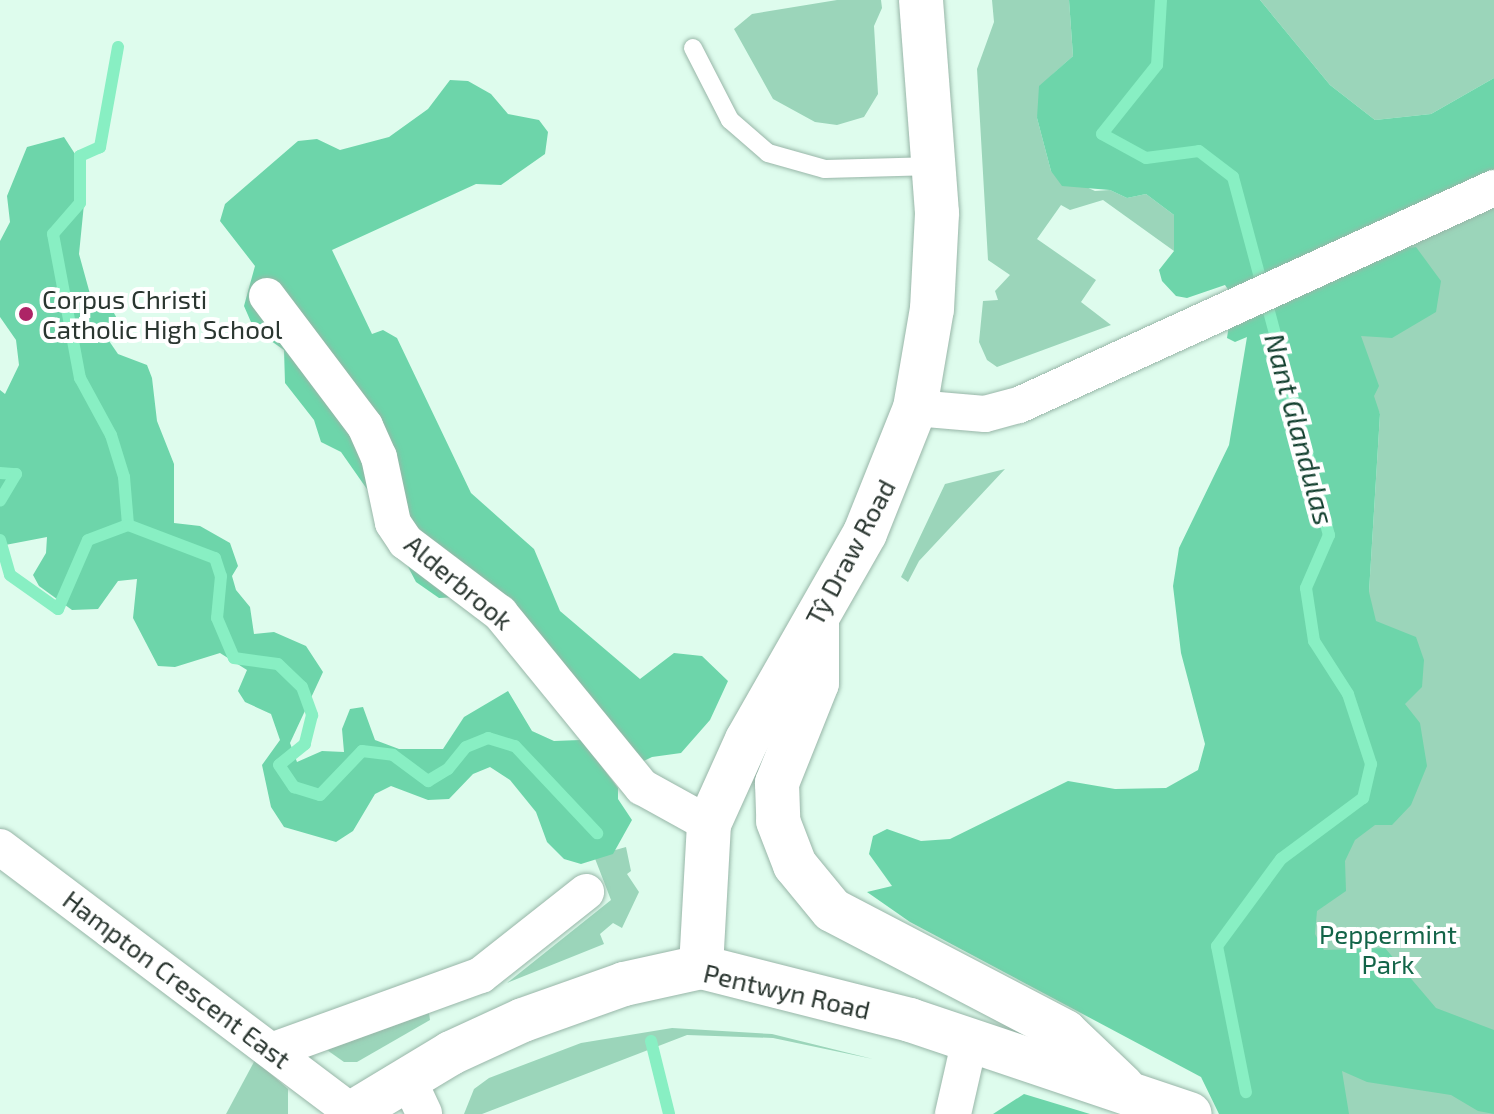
<!DOCTYPE html>
<meta charset="utf-8">
<style>
body{margin:0}
#map{position:relative;width:1494px;height:1114px;overflow:hidden;background:#defced;font-family:"Exo 2",sans-serif}
div>[style]{position:absolute}
.green>*{inset:0;background:#9bd5ba}
.forest>*{inset:0;background:#6dd5aa}
.stream>*{height:12px;margin:-6px;padding:0 6px;transform-origin:6px;border-radius:6px;background:#88efc3}
.roads{filter:drop-shadow(0 0 2px #98b6a8) drop-shadow(0 0 2px #98b6a8)}
.lane>*{height:18px;margin:-9px;padding:0 9px;transform-origin:9px;border-radius:9px;background:#fff}
.street>*{height:36px;margin:-18px;padding:0 18px;transform-origin:18px;border-radius:18px;background:#fff}
.secondary>*{height:44px;margin:-22px;padding:0 22px;transform-origin:22px;border-radius:22px;background:#fff}
.dots>*{width:22px;height:22px;translate:-50% -50%;box-sizing:border-box;border:4px solid #fff;border-radius:50%}
span{translate:-50% -50%;white-space:nowrap;text-align:center;line-height:1.15;-webkit-text-stroke:8px #fff;paint-order:stroke}
.poi-label{font-size:26px;color:#2a3630}
.left{translate:0 -50%;text-align:left}
.street-label{font-size:26px;color:#2a3630}
.park-label{font-size:26px;color:#136448}
.water-label{font-size:28px;color:#144130;font-style:italic}
</style>
<div id="map">
<div class="green">
<i style="clip-path:polygon(837px 0,881px 0,882px 8px,874px 26px,878px 94px,864px 117px,837px 125px,815px 122px,773px 99px,734px 29px,752px 14px)"></i>
<i style="clip-path:polygon(992px 0,1069px 0,1073px 56px,1053px 74px,1037px 118px,1051px 171px,1095px 191px,1110px 190px,1127px 198px,1146px 194px,1174px 215px,1176px 237px,1174px 251px,1103px 200px,1070px 210px,1061px 205px,1037px 239px,1096px 280px,1081px 302px,1111px 325px,997px 367px,987px 360px,979px 342px,983px 301px,998px 300px,995px 291px,1010px 275px,988px 260px,977px 69px,994px 22px)"></i>
<i style="clip-path:polygon(1260px 0,1494px 0,1494px 78px,1431px 114px,1375px 120px,1330px 85px)"></i>
<i style="clip-path:polygon(1494px 203px,1494px 1114px,1333px 1114px,1278px 926px,1369px 592px,1380px 414px,1315px 289px)"></i>
<i style="clip-path:polygon(1005px 469px,919px 561px,908px 582px,901px 577px,945px 484px)"></i>
<i style="clip-path:polygon(626px 847px,631px 871px,627px 874px,639px 892px,622px 928px,613px 923px,600px 934px,604px 944px,507px 983px,611px 900px,594px 856px)"></i>
<i style="clip-path:polygon(429px 1013px,430px 1020px,357px 1062px,344px 1062px,327px 1050px)"></i>
<i style="clip-path:polygon(672px 1028px,772px 1034px,873px 1059px,773px 1038px,687px 1035px,482px 1114px,464px 1114px,474px 1089px,489px 1078px,581px 1043px)"></i>
<i style="clip-path:polygon(255px 1060px,288px 1089px,288px 1114px,226px 1114px)"></i>
</div>
<div class="forest">
<i style="clip-path:polygon(1069px 0,1260px 0,1330px 85px,1375px 120px,1431px 114px,1494px 78px,1494px 178px,1364px 254px,1416px 247px,1441px 281px,1436px 312px,1392px 338px,1361px 336px,1379px 386px,1374px 396px,1380px 414px,1369px 592px,1376px 621px,1416px 637px,1424px 660px,1422px 687px,1405px 704px,1420px 723px,1427px 766px,1411px 805px,1392px 825px,1375px 825px,1355px 840px,1345px 861px,1346px 891px,1317px 911px,1315px 934px,1324px 950px,1385px 948px,1436px 1008px,1494px 1030px,1494px 1114px,1478px 1111px,1451px 1095px,1367px 1082px,1342px 1071px,1349px 1114px,1219px 1114px,1201px 1077px,910px 922px,867px 892px,892px 886px,869px 854px,873px 836px,887px 829px,921px 841px,950px 839px,1068px 781px,1115px 789px,1166px 788px,1198px 770px,1205px 744px,1181px 653px,1173px 586px,1179px 548px,1229px 445px,1247px 337px,1235px 342px,1227px 338px,1233px 297px,1225px 285px,1187px 298px,1176px 296px,1162px 281px,1159px 270px,1174px 251px,1174px 215px,1146px 194px,1127px 198px,1110px 190px,1062px 186px,1051px 171px,1037px 118px,1039px 86px,1073px 56px)"></i>
<i style="clip-path:polygon(450px 80px,468px 81px,491px 94px,508px 114px,539px 120px,548px 132px,545px 154px,501px 185px,476px 184px,332px 250px,372px 334px,383px 330px,397px 338px,471px 493px,534px 549px,560px 611px,640px 679px,674px 653px,702px 656px,728px 681px,710px 720px,681px 753px,652px 757px,619px 773px,590px 751px,618px 788px,618px 799px,632px 820px,613px 854px,581px 864px,564px 859px,547px 842px,536px 812px,510px 780px,490px 767px,473px 774px,449px 799px,428px 800px,391px 786px,375px 794px,353px 831px,336px 842px,284px 827px,271px 807px,262px 765px,280px 740px,271px 714px,245px 702px,238px 691px,247px 670px,220px 653px,175px 667px,158px 666px,133px 618px,137px 579px,118px 581px,98px 609px,72px 610px,39px 586px,33px 575px,46px 553px,47px 537px,0 546px,0 390px,5px 394px,19px 365px,16px 340px,0 317px,0 241px,10px 222px,7px 196px,27px 147px,64px 137px,75px 154px,85px 194px,79px 254px,90px 294px,110px 306px,119px 322px,107px 338px,118px 354px,147px 365px,152px 378px,157px 421px,174px 464px,174px 523px,200px 526px,230px 543px,238px 566px,232px 576px,236px 590px,250px 607px,254px 634px,274px 632px,306px 646px,323px 672px,290px 743px,297px 762px,322px 751px,344px 752px,342px 729px,350px 709px,363px 707px,375px 740px,399px 749px,443px 749px,464px 717px,508px 691px,532px 731px,554px 741px,580px 740px,582px 722px,548px 678px,457px 597px,439px 598px,416px 582px,369px 492px,341px 452px,321px 442px,314px 420px,285px 383px,284px 350px,254px 329px,244px 306px,255px 266px,220px 221px,225px 204px,298px 141px,317px 139px,340px 150px,389px 137px,428px 109px)"></i>
<i style="clip-path:polygon(1024px 1094px,1090px 1114px,993px 1114px)"></i>
</div>
<div class="stream">
<i style="left:1161px;top:0;width:65px;rotate:93.5deg"></i>
<i style="left:1157px;top:65px;width:88px;rotate:128.6deg"></i>
<i style="left:1102px;top:134px;width:50px;rotate:28.6deg"></i>
<i style="left:1146px;top:158px;width:53px;rotate:-7.5deg"></i>
<i style="left:1199px;top:151px;width:43px;rotate:37.4deg"></i>
<i style="left:1233px;top:177px;width:371px;rotate:75deg"></i>
<i style="left:1329px;top:535px;width:58px;rotate:113.5deg"></i>
<i style="left:1306px;top:588px;width:54px;rotate:81.4deg"></i>
<i style="left:1314px;top:641px;width:63px;rotate:57.3deg"></i>
<i style="left:1348px;top:694px;width:74px;rotate:71.8deg"></i>
<i style="left:1371px;top:764px;width:35px;rotate:103deg"></i>
<i style="left:1363px;top:798px;width:102px;rotate:143.4deg"></i>
<i style="left:1281px;top:859px;width:108px;rotate:126.3deg"></i>
<i style="left:1217px;top:946px;width:149px;rotate:78.8deg"></i>
<i style="left:118px;top:47px;width:102px;rotate:100.2deg"></i>
<i style="left:100px;top:147px;width:22px;rotate:156deg"></i>
<i style="left:80px;top:156px;width:47px;rotate:90deg"></i>
<i style="left:80px;top:203px;width:41px;rotate:131.1deg"></i>
<i style="left:53px;top:234px;width:147px;rotate:79.4deg"></i>
<i style="left:80px;top:378px;width:65px;rotate:61.5deg"></i>
<i style="left:111px;top:435px;width:44px;rotate:72.8deg"></i>
<i style="left:124px;top:477px;width:48px;rotate:85.2deg"></i>
<i style="left:0;top:473px;width:16px;rotate:4deg"></i>
<i style="left:16px;top:474px;width:31px;rotate:121deg"></i>
<i style="left:0;top:540px;width:36px;rotate:74deg"></i>
<i style="left:10px;top:575px;width:59px;rotate:35.3deg"></i>
<i style="left:58px;top:609px;width:75px;rotate:-66.5deg"></i>
<i style="left:88px;top:540px;width:43px;rotate:-20.6deg"></i>
<i style="left:128px;top:525px;width:93px;rotate:20.8deg"></i>
<i style="left:215px;top:558px;width:19px;rotate:72deg"></i>
<i style="left:221px;top:576px;width:42px;rotate:95.4deg"></i>
<i style="left:217px;top:618px;width:43px;rotate:67deg"></i>
<i style="left:234px;top:658px;width:44px;rotate:7.8deg"></i>
<i style="left:278px;top:664px;width:33px;rotate:44deg"></i>
<i style="left:302px;top:687px;width:30px;rotate:70deg"></i>
<i style="left:312px;top:715px;width:30px;rotate:104deg"></i>
<i style="left:305px;top:744px;width:33px;rotate:141deg"></i>
<i style="left:279px;top:765px;width:27px;rotate:56deg"></i>
<i style="left:294px;top:787px;width:27px;rotate:17deg"></i>
<i style="left:320px;top:795px;width:61px;rotate:-46.3deg"></i>
<i style="left:362px;top:751px;width:31px;rotate:7deg"></i>
<i style="left:393px;top:755px;width:44px;rotate:36.6deg"></i>
<i style="left:428px;top:781px;width:23px;rotate:-31deg"></i>
<i style="left:448px;top:769px;width:28px;rotate:-51deg"></i>
<i style="left:466px;top:747px;width:24px;rotate:-22deg"></i>
<i style="left:488px;top:738px;width:28px;rotate:17deg"></i>
<i style="left:515px;top:746px;width:120px;rotate:46.7deg"></i>
<i style="left:651px;top:1041px;width:75px;rotate:76.1deg"></i>
</div>
<div class="roads">
<div class="lane">
<i style="left:693px;top:48px;width:81px;rotate:62.8deg"></i>
<i style="left:730px;top:120px;width:50px;rotate:41deg"></i>
<i style="left:768px;top:153px;width:59px;rotate:15.7deg"></i>
<i style="left:825px;top:169px;width:110px;rotate:-1.6deg"></i>
</div>
<div class="street">
<i style="left:267px;top:296px;width:163px;rotate:53deg"></i>
<i style="left:365px;top:426px;width:34px;rotate:66deg"></i>
<i style="left:379px;top:457px;width:67px;rotate:78deg"></i>
<i style="left:393px;top:523px;width:23px;rotate:56deg"></i>
<i style="left:406px;top:542px;width:118px;rotate:37.1deg"></i>
<i style="left:500px;top:613px;width:225px;rotate:50.8deg"></i>
<i style="left:642px;top:787px;width:77px;rotate:28.9deg"></i>
<i style="left:915px;top:408px;width:70px;rotate:4.9deg"></i>
<i style="left:985px;top:414px;width:35px;rotate:-15deg"></i>
<i style="left:1019px;top:405px;width:522px;rotate:-24.55deg"></i>
<i style="left:0;top:847px;width:441px;rotate:37deg"></i>
<i style="left:274px;top:1050px;width:220px;rotate:-19.9deg"></i>
<i style="left:481px;top:975px;width:134px;rotate:-38.3deg"></i>
<i style="left:408px;top:1079px;width:38px;rotate:65deg"></i>
<i style="left:953px;top:1114px;width:77px;rotate:-77.2deg"></i>
</div>
<div class="secondary">
<i style="left:817px;top:618px;width:65px;rotate:90deg"></i>
<i style="left:817px;top:683px;width:108px;rotate:111.8deg"></i>
<i style="left:777px;top:783px;width:38px;rotate:88deg"></i>
<i style="left:778px;top:821px;width:47px;rotate:68.9deg"></i>
<i style="left:795px;top:865px;width:58px;rotate:50.6deg"></i>
<i style="left:832px;top:910px;width:263px;rotate:27.6deg"></i>
<i style="left:1065px;top:1032px;width:79px;rotate:43.5deg"></i>
<i style="left:701px;top:967px;width:143px;rotate:-86.8deg"></i>
<i style="left:709px;top:824px;width:92px;rotate:-65.7deg"></i>
<i style="left:747px;top:740px;width:238px;rotate:-60.3deg"></i>
<i style="left:865px;top:533px;width:135px;rotate:-68.2deg"></i>
<i style="left:915px;top:408px;width:100px;rotate:-80.3deg"></i>
<i style="left:932px;top:309px;width:96px;rotate:-87deg"></i>
<i style="left:937px;top:213px;width:214px;rotate:-94.3deg"></i>
<i style="left:350px;top:1114px;width:118px;rotate:-31.1deg"></i>
<i style="left:451px;top:1053px;width:79px;rotate:-24.6deg"></i>
<i style="left:523px;top:1020px;width:107px;rotate:-19.6deg"></i>
<i style="left:624px;top:984px;width:79px;rotate:-12.4deg"></i>
<i style="left:701px;top:967px;width:216px;rotate:14.2deg"></i>
<i style="left:910px;top:1020px;width:295px;rotate:18.6deg"></i>
</div>
</div>
<div class="dots">
<i style="left:26px;top:314px;background:#ad2466"></i>
</div>
<div class="poi-label">
<span class="left" style="left:42px;top:314px">Corpus Christi<br>Catholic High School</span>
</div>
<div class="street-label">
<span style="left:850px;top:552px;rotate:-62deg">Tŷ Draw Road</span>
<span style="left:459px;top:582px;rotate:40deg">Alderbrook</span>
<span style="left:177px;top:979px;rotate:37deg">Hampton Crescent East</span>
<span style="left:787px;top:991px;rotate:13deg">Pentwyn Road</span>
</div>
<div class="park-label">
<span style="left:1388px;top:949px">Peppermint<br>Park</span>
</div>
<div class="water-label">
<span style="left:1300px;top:429px;rotate:75deg">Nant Glandulas</span>
</div>
</div>
